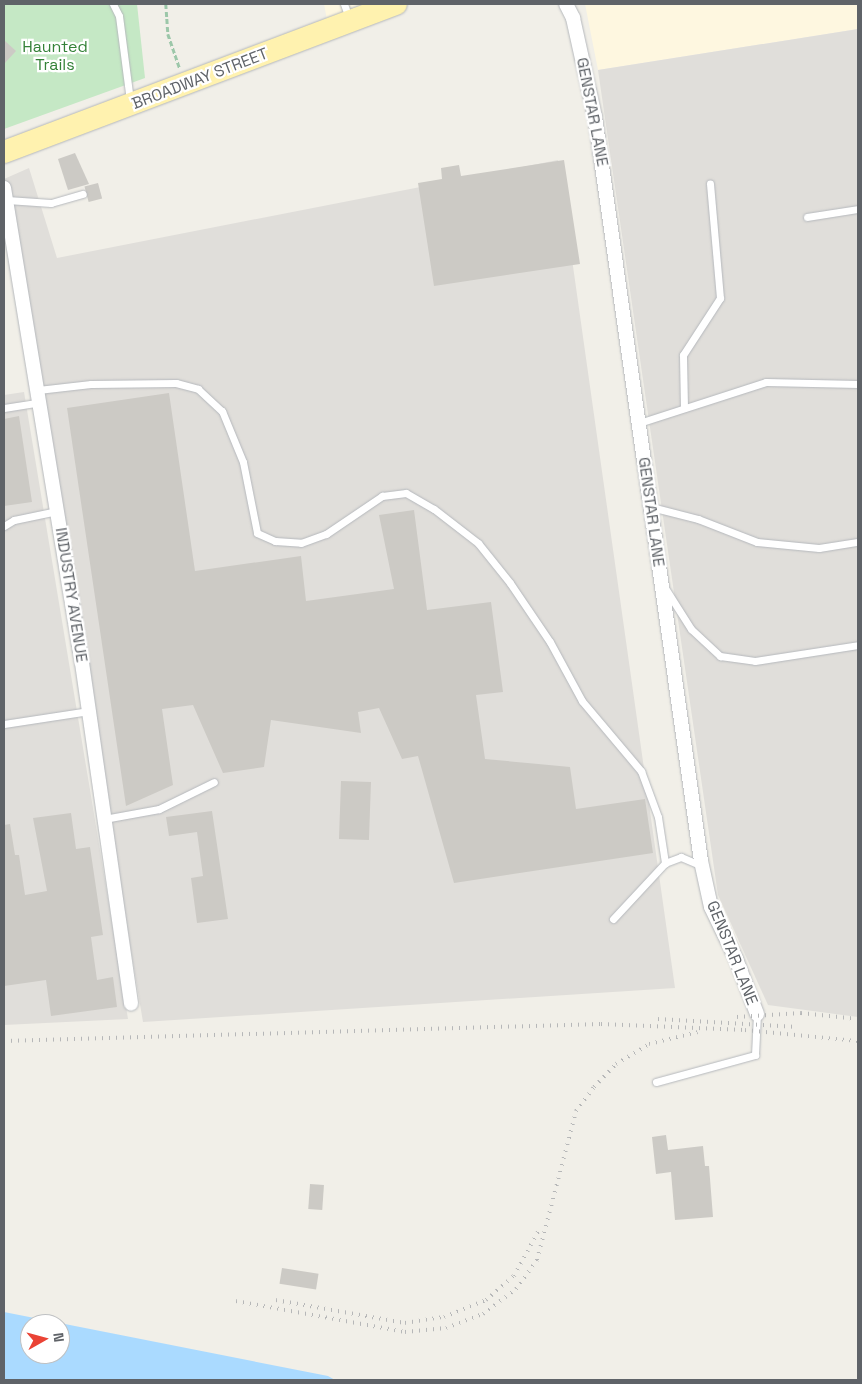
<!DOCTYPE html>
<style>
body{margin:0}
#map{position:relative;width:862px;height:1384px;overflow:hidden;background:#f1efe8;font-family:"Space Grotesk",sans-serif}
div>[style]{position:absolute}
.commercial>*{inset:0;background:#fef7e0}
.industrial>*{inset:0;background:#e0deda}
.green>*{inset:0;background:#c5e8c5}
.water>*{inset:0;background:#aadaff}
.building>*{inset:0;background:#cccac5;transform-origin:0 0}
.path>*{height:2.5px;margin-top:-1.25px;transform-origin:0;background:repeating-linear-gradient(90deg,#9cc7a9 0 5px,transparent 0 7.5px)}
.roads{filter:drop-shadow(0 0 1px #b5b8bc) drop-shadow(0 0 1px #b5b8bc)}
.lane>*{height:7px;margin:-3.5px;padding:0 3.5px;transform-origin:3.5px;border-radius:3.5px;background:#fff}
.street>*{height:14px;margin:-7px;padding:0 7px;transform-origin:7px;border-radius:7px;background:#fff}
.primary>*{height:22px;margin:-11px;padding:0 11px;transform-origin:11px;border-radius:11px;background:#fff2af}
.rail>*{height:4px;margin-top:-2px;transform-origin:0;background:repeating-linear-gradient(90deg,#b6b7b8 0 1px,transparent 0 7px)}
span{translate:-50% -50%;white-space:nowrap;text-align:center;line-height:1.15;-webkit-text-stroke:4.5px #fff;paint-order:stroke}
.park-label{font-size:16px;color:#348238}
.street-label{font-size:16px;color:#5f6368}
.frame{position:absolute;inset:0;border:5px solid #5f6368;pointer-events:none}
.north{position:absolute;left:20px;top:1314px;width:50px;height:50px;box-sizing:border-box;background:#fff;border:1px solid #bfc1c3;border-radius:50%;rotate:83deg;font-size:14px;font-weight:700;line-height:20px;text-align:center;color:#5f6368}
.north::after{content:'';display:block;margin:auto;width:18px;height:22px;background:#ea4335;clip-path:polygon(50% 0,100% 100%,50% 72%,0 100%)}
</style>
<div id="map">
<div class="commercial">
<i style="clip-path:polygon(324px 4px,364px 4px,327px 20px)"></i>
<i style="clip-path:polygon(585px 4px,858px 4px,858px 29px,598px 70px)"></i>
</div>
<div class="industrial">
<i style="clip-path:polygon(858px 29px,858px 1017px,768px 1005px,718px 895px,598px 70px)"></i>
<i style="clip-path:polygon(558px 160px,675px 988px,143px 1022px,4px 194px,4px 179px,29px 168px,57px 258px)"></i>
<i style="clip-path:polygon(24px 392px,128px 1019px,4px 1025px,4px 395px)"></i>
</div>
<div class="green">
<i style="clip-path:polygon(4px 4px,137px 4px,145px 78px,4px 129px)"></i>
</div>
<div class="water">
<i style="clip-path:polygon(evenodd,4px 1312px,328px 1376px,335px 1380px,4px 1380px,4px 1312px,30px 1324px,60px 1324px,60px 1354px,30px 1354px,30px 1324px)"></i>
</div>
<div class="building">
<i style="clip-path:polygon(4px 40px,16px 51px,4px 64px)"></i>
<i style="clip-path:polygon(75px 153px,89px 184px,68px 190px,58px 159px)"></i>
<i style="clip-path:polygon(564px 160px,580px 264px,434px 286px,418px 183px,442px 179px,441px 168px,459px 165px,461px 176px)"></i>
<i style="left:98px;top:183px;width:16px;height:14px;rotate:75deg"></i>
<i style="clip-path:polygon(169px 393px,195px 571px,301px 556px,306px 601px,394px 589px,379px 515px,414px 510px,427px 610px,491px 602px,503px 692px,476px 695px,485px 759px,570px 767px,576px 809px,645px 799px,653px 853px,454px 883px,418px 756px,402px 759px,379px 708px,358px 712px,361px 733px,271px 720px,264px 767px,223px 773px,193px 705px,162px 709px,173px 785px,126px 806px,67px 408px)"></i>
<i style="clip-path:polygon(19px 416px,32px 502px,4px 506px,4px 419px)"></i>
<i style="left:341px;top:781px;width:30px;height:58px;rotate:2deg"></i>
<i style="clip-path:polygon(212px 811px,228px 919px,197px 923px,191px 878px,203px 876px,197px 832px,169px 836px,166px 817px)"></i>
<i style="clip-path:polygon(71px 813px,76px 849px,90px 847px,103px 935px,91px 937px,97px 980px,113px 977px,117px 1007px,51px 1016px,46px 980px,4px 986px,4px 825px,10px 824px,15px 855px,19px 855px,25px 895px,47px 891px,33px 818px)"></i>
<i style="clip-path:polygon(666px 1135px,668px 1150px,703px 1146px,705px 1166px,709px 1166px,713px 1217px,675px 1220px,671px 1172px,656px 1174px,652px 1137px)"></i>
<i style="left:310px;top:1184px;width:14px;height:25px;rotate:4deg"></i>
<i style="left:282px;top:1268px;width:37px;height:16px;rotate:9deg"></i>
</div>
<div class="path">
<i style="left:166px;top:4px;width:30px;rotate:86deg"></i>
<i style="left:168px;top:34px;width:36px;rotate:71deg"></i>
</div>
<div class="roads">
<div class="lane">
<i style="left:113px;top:4px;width:13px;rotate:63deg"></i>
<i style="left:119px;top:16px;width:86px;rotate:82.6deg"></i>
<i style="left:344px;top:4px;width:15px;rotate:70deg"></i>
<i style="left:7px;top:200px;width:44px;rotate:3.9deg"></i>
<i style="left:51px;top:203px;width:33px;rotate:-16deg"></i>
<i style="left:807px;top:217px;width:52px;rotate:-8.9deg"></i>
<i style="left:38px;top:390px;width:53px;rotate:-6.5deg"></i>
<i style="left:91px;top:384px;width:85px;rotate:-0.7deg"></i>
<i style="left:176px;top:383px;width:23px;rotate:15deg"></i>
<i style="left:198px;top:389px;width:33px;rotate:43deg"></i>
<i style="left:222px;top:411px;width:55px;rotate:67.6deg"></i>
<i style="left:243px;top:462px;width:72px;rotate:78.8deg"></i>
<i style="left:257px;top:533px;width:20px;rotate:24deg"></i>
<i style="left:275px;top:541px;width:26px;rotate:4deg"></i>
<i style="left:301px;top:543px;width:27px;rotate:-20deg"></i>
<i style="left:326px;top:534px;width:68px;rotate:-34.2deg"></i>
<i style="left:382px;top:496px;width:24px;rotate:-7deg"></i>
<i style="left:406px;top:493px;width:32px;rotate:30deg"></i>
<i style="left:434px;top:509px;width:56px;rotate:37.7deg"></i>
<i style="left:478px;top:543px;width:51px;rotate:51.3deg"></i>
<i style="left:510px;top:583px;width:71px;rotate:55.9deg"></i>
<i style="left:550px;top:642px;width:67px;rotate:61.5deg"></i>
<i style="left:582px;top:701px;width:92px;rotate:49.9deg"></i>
<i style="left:641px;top:771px;width:49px;rotate:69.7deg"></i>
<i style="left:658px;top:817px;width:47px;rotate:81.3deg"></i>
<i style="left:4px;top:408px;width:36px;rotate:-9deg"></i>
<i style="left:684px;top:408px;width:53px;rotate:-91.1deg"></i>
<i style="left:683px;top:355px;width:68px;rotate:-57deg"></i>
<i style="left:720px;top:298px;width:115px;rotate:-95deg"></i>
<i style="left:639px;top:423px;width:133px;rotate:-17.9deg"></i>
<i style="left:766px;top:382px;width:92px;rotate:1.2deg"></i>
<i style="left:651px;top:507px;width:49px;rotate:14.3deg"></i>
<i style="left:698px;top:519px;width:63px;rotate:21.3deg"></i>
<i style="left:757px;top:542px;width:62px;rotate:5.5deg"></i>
<i style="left:819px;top:548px;width:39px;rotate:-9deg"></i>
<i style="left:4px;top:526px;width:12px;rotate:-31deg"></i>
<i style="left:14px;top:520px;width:44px;rotate:-11.8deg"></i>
<i style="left:665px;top:588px;width:49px;rotate:57.6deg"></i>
<i style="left:691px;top:629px;width:40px;rotate:43deg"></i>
<i style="left:720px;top:656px;width:35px;rotate:8deg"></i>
<i style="left:755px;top:661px;width:104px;rotate:-8.8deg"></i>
<i style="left:4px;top:724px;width:86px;rotate:-8.7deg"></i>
<i style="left:104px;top:819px;width:56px;rotate:-10.3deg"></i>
<i style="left:159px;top:809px;width:61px;rotate:-26.1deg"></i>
<i style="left:613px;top:919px;width:76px;rotate:-47.1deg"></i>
<i style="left:665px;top:863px;width:17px;rotate:-21deg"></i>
<i style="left:681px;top:857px;width:23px;rotate:23deg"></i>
<i style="left:656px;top:1082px;width:103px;rotate:-15.3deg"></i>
<i style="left:755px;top:1055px;width:41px;rotate:-87.2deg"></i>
</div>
<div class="street">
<i style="left:566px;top:4px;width:16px;rotate:63deg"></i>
<i style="left:573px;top:18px;width:101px;rotate:77.5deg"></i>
<i style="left:595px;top:117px;width:752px;rotate:81.89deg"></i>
<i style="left:701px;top:861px;width:47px;rotate:77.7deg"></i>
<i style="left:711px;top:907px;width:58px;rotate:64.3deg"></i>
<i style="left:736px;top:959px;width:59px;rotate:69.1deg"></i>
<i style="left:4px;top:188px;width:481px;rotate:80.7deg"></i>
<i style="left:82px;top:663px;width:344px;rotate:81.8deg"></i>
</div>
<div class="primary">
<i style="left:4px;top:152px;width:419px;rotate:-20.7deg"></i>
</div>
</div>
<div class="rail">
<i style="left:737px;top:1017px;width:64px;rotate:-3.6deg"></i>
<i style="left:801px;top:1013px;width:57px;rotate:6deg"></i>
<i style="left:658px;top:1019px;width:140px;rotate:3.3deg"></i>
<i style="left:4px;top:1041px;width:597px;rotate:-1.63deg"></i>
<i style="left:601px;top:1024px;width:144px;rotate:2.4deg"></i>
<i style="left:745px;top:1030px;width:114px;rotate:5.6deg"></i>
<i style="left:276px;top:1300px;width:131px;rotate:10.1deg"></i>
<i style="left:405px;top:1323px;width:39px;rotate:-9deg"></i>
<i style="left:444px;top:1317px;width:45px;rotate:-22deg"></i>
<i style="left:486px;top:1300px;width:37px;rotate:-41deg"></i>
<i style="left:514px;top:1276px;width:55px;rotate:-61.6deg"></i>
<i style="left:236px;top:1301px;width:172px;rotate:10.4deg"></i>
<i style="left:405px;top:1332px;width:41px;rotate:-5.6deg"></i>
<i style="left:446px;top:1328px;width:40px;rotate:-21deg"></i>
<i style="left:483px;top:1314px;width:41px;rotate:-37.1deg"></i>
<i style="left:516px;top:1289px;width:36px;rotate:-54deg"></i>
<i style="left:537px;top:1260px;width:154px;rotate:-75.3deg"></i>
<i style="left:576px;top:1111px;width:30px;rotate:-53deg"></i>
<i style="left:594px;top:1087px;width:32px;rotate:-46deg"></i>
<i style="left:616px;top:1064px;width:39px;rotate:-31deg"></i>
<i style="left:649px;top:1044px;width:50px;rotate:-13.8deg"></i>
</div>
<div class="park-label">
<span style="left:55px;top:56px">Haunted<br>Trails</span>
</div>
<div class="street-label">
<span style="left:200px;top:79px;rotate:-21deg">BROADWAY STREET</span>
<span style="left:592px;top:112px;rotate:79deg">GENSTAR LANE</span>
<span style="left:651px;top:512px;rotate:82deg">GENSTAR LANE</span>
<span style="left:71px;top:595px;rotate:81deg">INDUSTRY AVENUE</span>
<span style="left:732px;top:953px;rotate:68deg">GENSTAR LANE</span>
</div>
<div class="frame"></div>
<div class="north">N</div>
</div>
